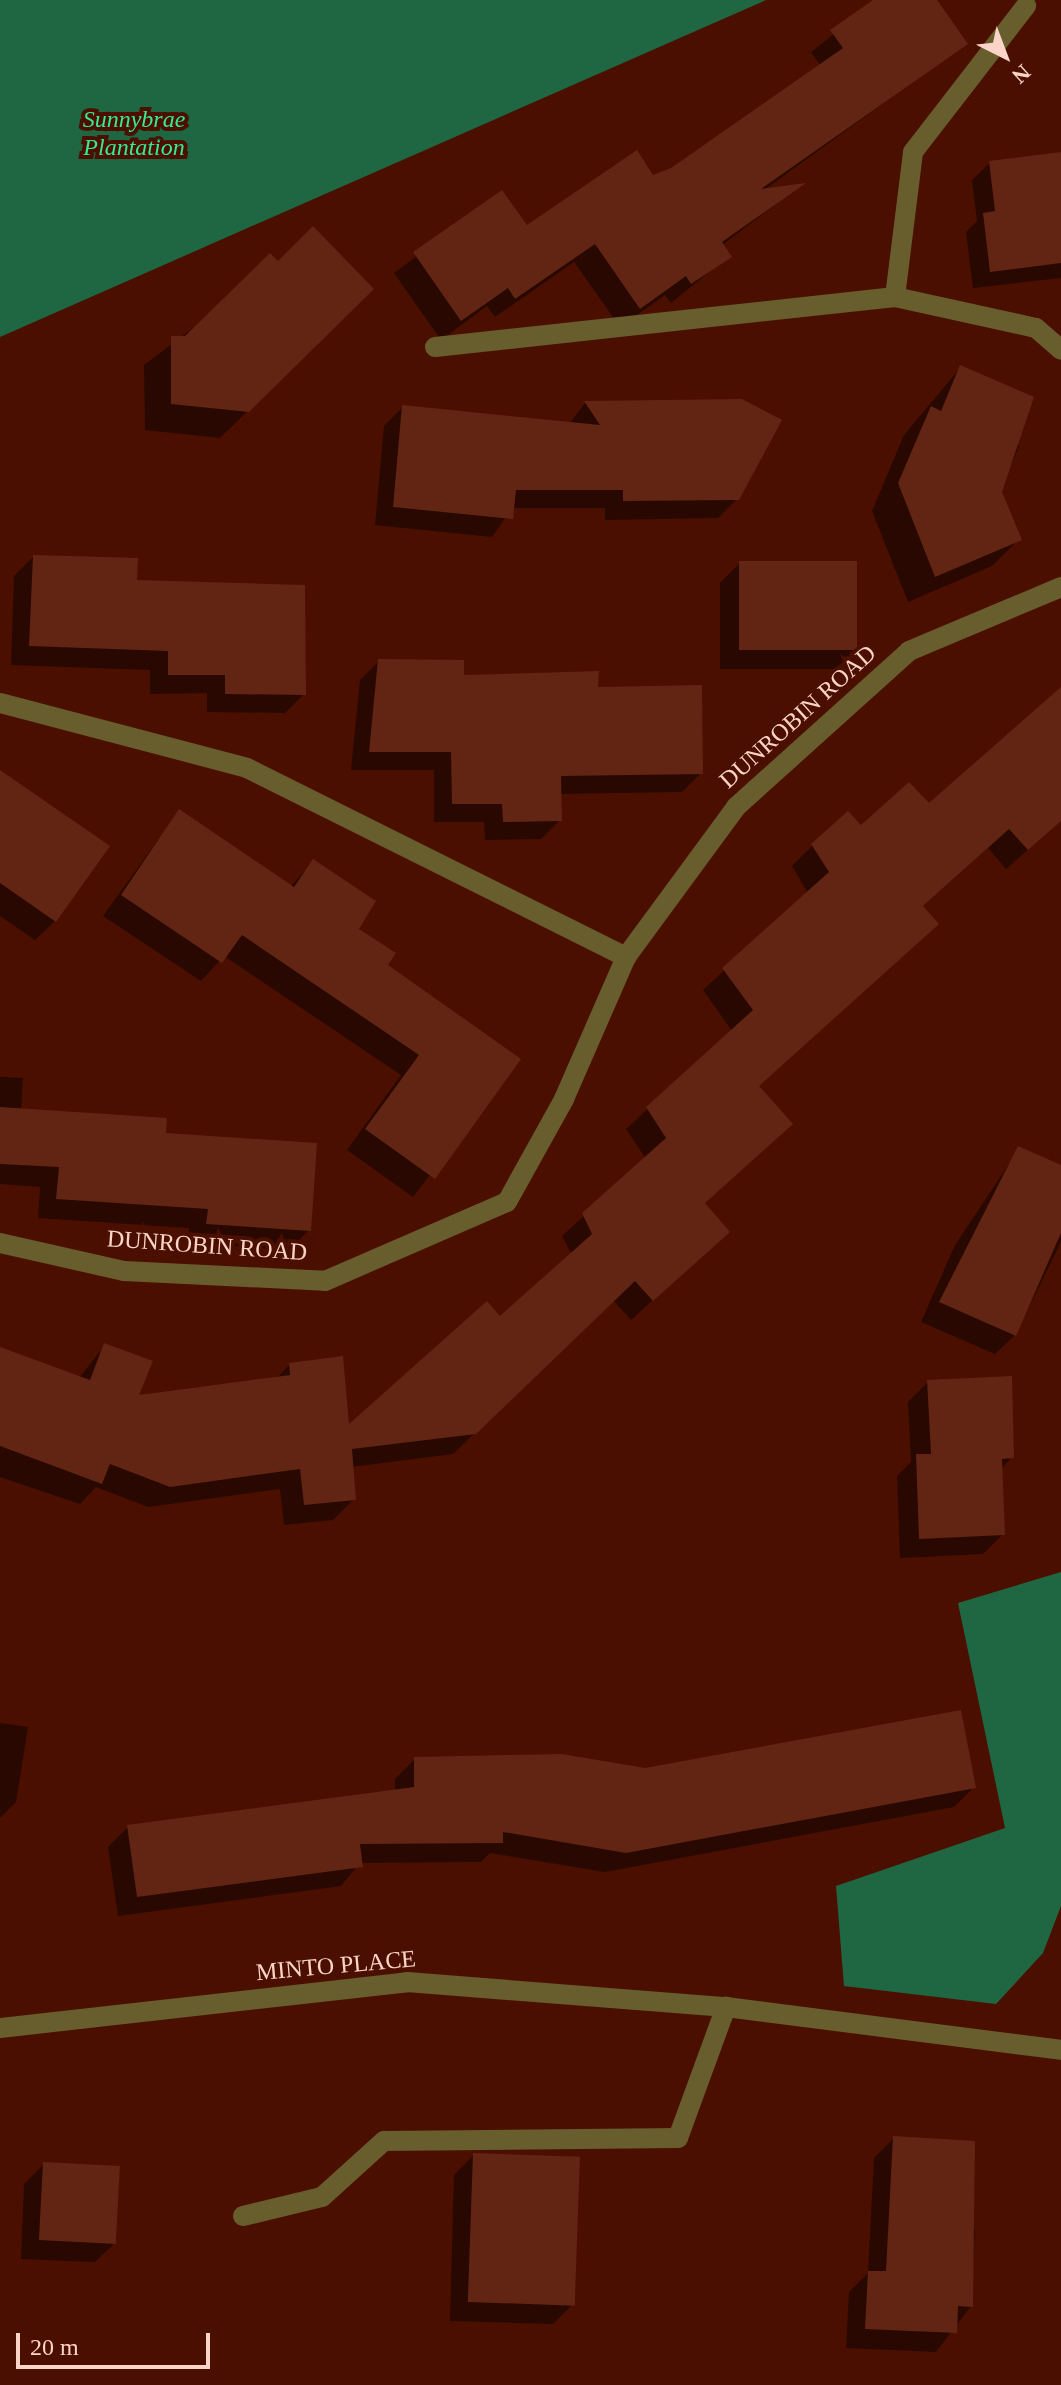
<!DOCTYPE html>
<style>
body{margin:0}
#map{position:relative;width:1061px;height:2385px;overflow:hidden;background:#4b0f00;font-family:"Times New Roman",serif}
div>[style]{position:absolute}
.forest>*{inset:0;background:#1f6742}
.shadow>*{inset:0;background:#0007}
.building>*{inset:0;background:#622513;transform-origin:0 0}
.street>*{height:20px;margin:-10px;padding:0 10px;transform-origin:10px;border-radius:10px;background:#685d2c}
span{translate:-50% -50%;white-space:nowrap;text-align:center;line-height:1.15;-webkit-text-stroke:8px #4b0f00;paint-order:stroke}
.park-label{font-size:24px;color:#35ea96;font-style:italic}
.street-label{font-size:24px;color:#fbd4c8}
.north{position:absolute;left:965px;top:16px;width:80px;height:80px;-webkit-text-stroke:6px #4b0f00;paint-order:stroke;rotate:138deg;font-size:22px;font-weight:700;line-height:32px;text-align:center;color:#fbd4c8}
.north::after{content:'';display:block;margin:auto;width:28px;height:36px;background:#fbd4c8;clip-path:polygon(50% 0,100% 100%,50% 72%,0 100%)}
.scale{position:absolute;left:16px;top:2333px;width:194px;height:36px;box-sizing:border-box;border:4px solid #fbd4c8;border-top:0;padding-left:10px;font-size:24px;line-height:28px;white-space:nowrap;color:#fbd4c8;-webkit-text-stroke:6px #4b0f00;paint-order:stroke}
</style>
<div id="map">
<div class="forest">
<i style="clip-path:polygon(0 0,766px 0,0 337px)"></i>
<i style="clip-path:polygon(1061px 1572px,1061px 1906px,1043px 1953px,996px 2004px,844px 1986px,836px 1886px,1005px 1828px,958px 1603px)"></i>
</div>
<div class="shadow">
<i style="clip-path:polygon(877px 0,935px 0,957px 50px,764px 190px,800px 186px,722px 245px,729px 256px,671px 303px,665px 295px,620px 327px,574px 262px,495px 317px,487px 306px,441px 340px,394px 273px,502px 193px,527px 228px,672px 170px,821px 66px,811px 52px)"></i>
<i style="clip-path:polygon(1061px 155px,1061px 278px,973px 288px,966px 232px,977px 221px,972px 180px,990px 163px)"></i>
<i style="clip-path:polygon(278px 264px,372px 289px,220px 438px,145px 430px,144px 365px)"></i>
<i style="clip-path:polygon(961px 367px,1019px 446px,1000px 492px,1019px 539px,992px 566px,908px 602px,872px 511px,904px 435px)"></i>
<i style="clip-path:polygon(742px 401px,737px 499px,718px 518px,605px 520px,605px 508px,512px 508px,492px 537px,375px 525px,384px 426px,403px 407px,569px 424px,585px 403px)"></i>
<i style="clip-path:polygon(33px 557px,135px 582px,304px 694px,285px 713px,207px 712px,207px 693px,150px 694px,150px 670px,11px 665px,14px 576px)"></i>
<i style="clip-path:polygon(740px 563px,855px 650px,835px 669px,720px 669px,720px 583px)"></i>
<i style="clip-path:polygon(379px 661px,462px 677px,701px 773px,682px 792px,560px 794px,560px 820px,541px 839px,485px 840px,484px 822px,434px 822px,434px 770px,351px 770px,360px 680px)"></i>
<i style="clip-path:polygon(1061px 689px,1061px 821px,1006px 869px,988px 848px,922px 907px,757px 1087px,703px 1204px,706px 1252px,631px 1320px,613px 1300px,453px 1454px,351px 1467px,354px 1499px,333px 1520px,284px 1525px,280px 1489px,148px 1507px,96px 1487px,80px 1504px,0 1477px,0 1349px,79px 1378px,105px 1345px,136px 1397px,276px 1379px,290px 1364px,348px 1429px,500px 1319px,572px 1255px,562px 1236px,646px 1159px,626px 1129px,732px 1031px,703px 990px,808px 893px,792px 866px,813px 845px,928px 806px)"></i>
<i style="clip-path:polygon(0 772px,55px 921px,35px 940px,0 916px)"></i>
<i style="clip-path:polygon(179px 811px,290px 887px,313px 862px,385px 965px,518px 1059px,413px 1197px,347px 1150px,401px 1075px,224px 956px,201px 981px,103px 916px)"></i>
<i style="clip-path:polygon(0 1077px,23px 1078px,21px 1110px,164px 1135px,309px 1230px,289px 1250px,188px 1243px,189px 1228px,38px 1218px,40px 1187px,0 1184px)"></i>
<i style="clip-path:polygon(1019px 1149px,1061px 1167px,1061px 1242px,1015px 1335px,995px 1354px,921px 1322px,955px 1245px)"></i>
<i style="clip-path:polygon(928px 1382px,1012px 1457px,1001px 1469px,1003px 1534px,983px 1554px,900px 1558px,897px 1476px,911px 1462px,908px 1402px)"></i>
<i style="clip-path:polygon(0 1723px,28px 1727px,16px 1802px,0 1818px)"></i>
<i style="clip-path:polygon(415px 1759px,974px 1787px,954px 1807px,605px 1872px,490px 1853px,481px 1862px,360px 1863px,341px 1886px,118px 1916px,108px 1847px,128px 1827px,395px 1792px,395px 1779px)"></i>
<i style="clip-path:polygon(894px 2138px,975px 2230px,971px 2306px,936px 2352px,846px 2348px,849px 2292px,868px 2273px,874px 2158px)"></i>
<i style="clip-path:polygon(474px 2155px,573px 2304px,553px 2324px,450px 2321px,454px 2175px)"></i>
<i style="clip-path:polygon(44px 2164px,115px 2243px,95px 2262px,21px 2259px,24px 2184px)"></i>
</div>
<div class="building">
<i style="clip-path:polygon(873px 0,937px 0,968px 44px,761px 189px,806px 183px,722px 242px,732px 257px,691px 284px,686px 276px,640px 309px,595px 244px,515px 299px,508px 288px,461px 321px,413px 252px,502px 190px,527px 225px,637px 150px,653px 175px,671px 168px,843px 48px,830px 30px)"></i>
<i style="clip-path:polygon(1061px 152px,1061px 263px,990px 272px,983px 213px,995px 211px,989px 161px)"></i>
<i style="clip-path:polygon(313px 226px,374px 289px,249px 412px,171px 404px,171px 336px,185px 336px,270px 253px,278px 261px)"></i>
<i style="clip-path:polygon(960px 365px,1034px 397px,1002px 492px,1022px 540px,935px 577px,898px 483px,931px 406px,941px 411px)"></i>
<i style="clip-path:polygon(742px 399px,782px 420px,739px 500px,623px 501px,623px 490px,516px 490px,513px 519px,393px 507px,402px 405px,600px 425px,584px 401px)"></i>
<i style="clip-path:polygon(33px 555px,138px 558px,137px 580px,305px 585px,306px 695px,225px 694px,225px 675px,168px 675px,168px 651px,29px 646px)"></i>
<i style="left:739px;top:561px;width:118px;height:89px"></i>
<i style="clip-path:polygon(378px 659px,464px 660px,464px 675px,599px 671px,598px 687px,702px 685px,703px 774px,561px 776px,562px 821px,503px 822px,502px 804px,452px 804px,451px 752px,369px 752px)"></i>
<i style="clip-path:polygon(1061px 687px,1061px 821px,1028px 850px,1009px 829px,923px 906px,939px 924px,759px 1086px,793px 1124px,705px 1203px,730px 1232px,653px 1301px,635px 1281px,476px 1434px,352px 1449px,356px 1500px,304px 1505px,300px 1469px,170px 1487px,110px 1464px,102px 1484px,0 1446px,0 1347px,90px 1380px,104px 1343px,153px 1361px,139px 1395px,290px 1375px,289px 1363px,343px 1356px,349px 1424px,487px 1301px,500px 1316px,592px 1234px,582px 1213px,666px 1138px,646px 1107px,753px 1010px,722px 968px,829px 872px,811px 844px,848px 811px,861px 825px,909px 782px,929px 803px)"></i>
<i style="clip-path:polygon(0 770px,110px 846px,56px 922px,0 883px)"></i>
<i style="clip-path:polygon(179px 809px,294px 887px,313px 859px,376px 901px,359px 929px,396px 953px,388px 965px,521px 1059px,435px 1179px,365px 1129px,419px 1055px,242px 935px,222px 963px,121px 895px)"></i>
<i style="clip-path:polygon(0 1107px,167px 1118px,166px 1133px,317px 1143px,311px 1231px,206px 1224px,208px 1209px,56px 1199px,59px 1167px,0 1164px)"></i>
<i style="clip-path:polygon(1018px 1146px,1061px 1165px,1061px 1233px,1016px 1336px,939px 1302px)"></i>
<i style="clip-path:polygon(1012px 1376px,1014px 1458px,1002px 1459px,1005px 1535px,919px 1539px,916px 1454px,931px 1454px,927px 1380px)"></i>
<i style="clip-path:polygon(961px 1710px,976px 1788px,626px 1853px,503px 1832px,503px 1843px,360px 1844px,363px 1867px,137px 1897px,127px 1825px,414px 1787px,414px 1757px,562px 1754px,645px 1768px)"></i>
<i style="clip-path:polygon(893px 2136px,975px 2141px,973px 2307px,958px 2306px,957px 2333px,865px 2329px,868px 2271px,886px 2271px)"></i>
<i style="left:473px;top:2153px;width:107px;height:149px;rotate:2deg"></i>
<i style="left:43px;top:2162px;width:77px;height:78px;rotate:3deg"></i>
</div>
<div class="street">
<i style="left:895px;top:297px;width:146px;rotate:-82.9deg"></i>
<i style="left:913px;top:152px;width:185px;rotate:-52.3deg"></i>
<i style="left:435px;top:347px;width:463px;rotate:-6.2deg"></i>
<i style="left:895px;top:297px;width:144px;rotate:12.4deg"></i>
<i style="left:1036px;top:328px;width:33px;rotate:41deg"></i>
<i style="left:0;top:703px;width:255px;rotate:14.7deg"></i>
<i style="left:247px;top:768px;width:424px;rotate:26.5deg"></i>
<i style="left:0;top:1243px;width:127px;rotate:12.7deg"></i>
<i style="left:124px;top:1271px;width:201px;rotate:2.8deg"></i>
<i style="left:325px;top:1281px;width:198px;rotate:-23.5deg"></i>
<i style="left:507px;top:1202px;width:118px;rotate:-61deg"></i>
<i style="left:564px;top:1099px;width:155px;rotate:-66.4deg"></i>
<i style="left:626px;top:957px;width:186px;rotate:-53.7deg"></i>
<i style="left:736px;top:807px;width:233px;rotate:-42deg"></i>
<i style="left:909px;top:651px;width:165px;rotate:-22.8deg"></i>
<i style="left:0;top:2028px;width:410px;rotate:-6.4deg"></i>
<i style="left:407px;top:1982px;width:320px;rotate:4.5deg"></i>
<i style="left:726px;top:2007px;width:338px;rotate:7.3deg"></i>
<i style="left:243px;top:2216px;width:81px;rotate:-13.5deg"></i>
<i style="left:322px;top:2197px;width:84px;rotate:-42.1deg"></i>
<i style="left:384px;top:2141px;width:294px;rotate:-0.6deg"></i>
<i style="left:678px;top:2138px;width:140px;rotate:-69.9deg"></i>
</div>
<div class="park-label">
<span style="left:134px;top:134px">Sunnybrae<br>Plantation</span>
</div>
<div class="street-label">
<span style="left:798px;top:717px;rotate:-42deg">DUNROBIN ROAD</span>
<span style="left:207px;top:1246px;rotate:4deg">DUNROBIN ROAD</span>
<span style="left:336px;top:1966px;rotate:-5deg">MINTO PLACE</span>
</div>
<div class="north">N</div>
<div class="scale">20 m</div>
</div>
